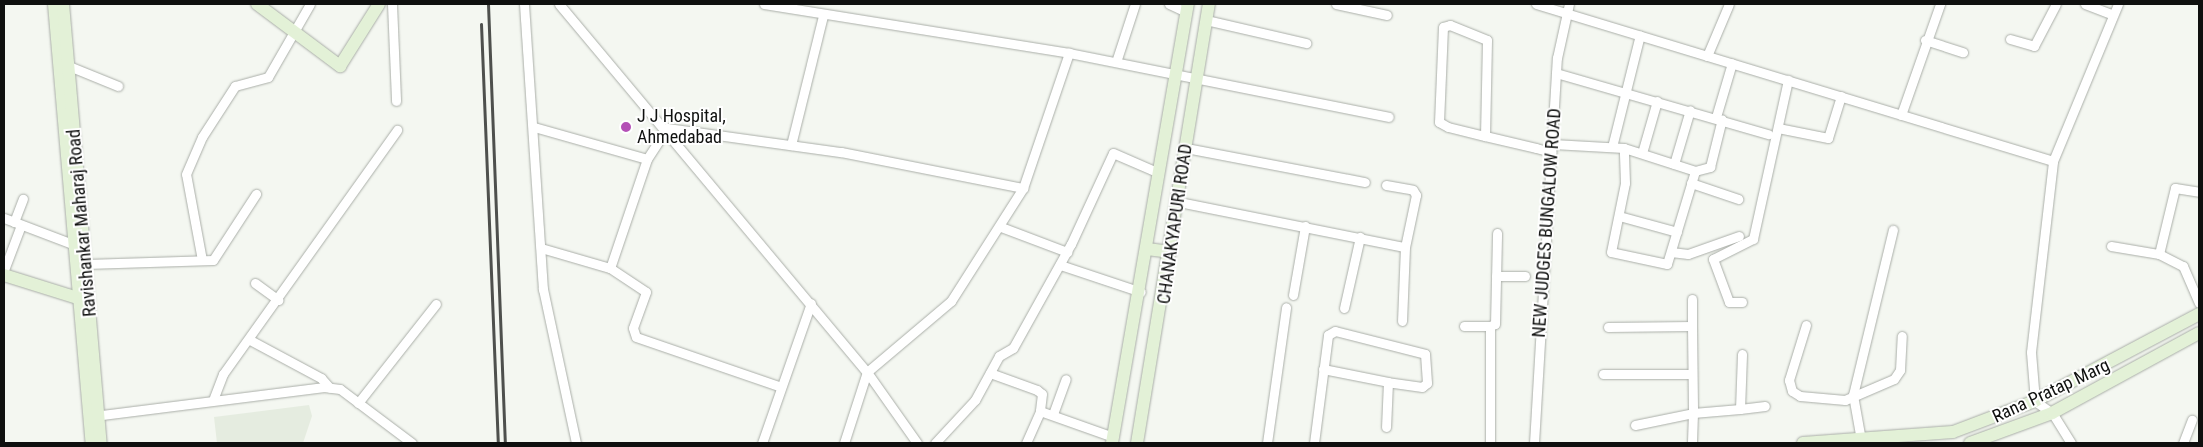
<!DOCTYPE html>
<style>
body{margin:0}
#map{position:relative;width:2203px;height:447px;overflow:hidden;background:#f4f7f1;font-family:"Roboto Condensed",sans-serif}
div>[style]{position:absolute}
.built>*{inset:0;background:#e5ece0}
.roads{filter:drop-shadow(0 0 1px #aaaea8) drop-shadow(0 0 1px #aaaea8)}
.street>*{height:9px;margin:-4.5px;padding:0 4.5px;transform-origin:4.5px;border-radius:4.5px;background:#fff}
.secondary>*{height:12px;margin:-6px;padding:0 6px;transform-origin:6px;border-radius:6px;background:#e3f1d7}
.rail>*{height:3px;margin:-1.5px;padding:0 1.5px;transform-origin:1.5px;border-radius:1.5px;background:#4e504d}
.dots>*{width:14px;height:14px;translate:-50% -50%;box-sizing:border-box;border:2px solid #fff;border-radius:50%}
span{translate:-50% -50%;white-space:nowrap;text-align:center;line-height:1.15;-webkit-text-stroke:4px #fff;paint-order:stroke}
.poi-label{font-size:18px;color:#0f100f}
.left{translate:0 -50%;text-align:left}
.street-label{font-size:18px;color:#0f100f}
.frame{position:absolute;inset:0;border:5px solid #0f100f;pointer-events:none}
</style>
<div id="map">
<div class="built">
<i style="clip-path:polygon(309px 405px,312px 416px,303px 443px,217px 443px,214px 417px)"></i>
</div>
<div class="roads">
<div class="street">
<i style="left:392px;top:4px;width:97px;rotate:87.6deg"></i>
<i style="left:524px;top:4px;width:286px;rotate:86.2deg"></i>
<i style="left:543px;top:289px;width:157px;rotate:77.9deg"></i>
<i style="left:559px;top:4px;width:480px;rotate:50.1deg"></i>
<i style="left:867px;top:372px;width:87px;rotate:54.8deg"></i>
<i style="left:764px;top:4px;width:309px;rotate:9.1deg"></i>
<i style="left:1069px;top:53px;width:326px;rotate:11.3deg"></i>
<i style="left:1169px;top:4px;width:19px;rotate:25deg"></i>
<i style="left:1336px;top:4px;width:52px;rotate:12.2deg"></i>
<i style="left:1536px;top:4px;width:540px;rotate:16.89deg"></i>
<i style="left:2085px;top:4px;width:30px;rotate:21deg"></i>
<i style="left:1206px;top:20px;width:103px;rotate:13deg"></i>
<i style="left:2010px;top:39px;width:25px;rotate:16deg"></i>
<i style="left:2034px;top:46px;width:47px;rotate:-62.4deg"></i>
<i style="left:1925px;top:40px;width:40px;rotate:18deg"></i>
<i style="left:1707px;top:56px;width:56px;rotate:-67.1deg"></i>
<i style="left:1116px;top:62px;width:61px;rotate:-71.9deg"></i>
<i style="left:69px;top:66px;width:53px;rotate:22.2deg"></i>
<i style="left:1556px;top:73px;width:221px;rotate:16.1deg"></i>
<i style="left:1901px;top:115px;width:118px;rotate:-70.6deg"></i>
<i style="left:1716px;top:117px;width:56px;rotate:-73.5deg"></i>
<i style="left:534px;top:127px;width:117px;rotate:15.8deg"></i>
<i style="left:647px;top:159px;width:37px;rotate:-57deg"></i>
<i style="left:667px;top:128px;width:176px;rotate:7.9deg"></i>
<i style="left:841px;top:152px;width:186px;rotate:11.2deg"></i>
<i style="left:1023px;top:188px;width:143px;rotate:-71.2deg"></i>
<i style="left:1778px;top:128px;width:51px;rotate:11.3deg"></i>
<i style="left:1828px;top:138px;width:44px;rotate:-72.8deg"></i>
<i style="left:1485px;top:136px;width:96px;rotate:-88.8deg"></i>
<i style="left:1487px;top:40px;width:40px;rotate:-158deg"></i>
<i style="left:1450px;top:25px;width:7px;rotate:164deg"></i>
<i style="left:1443px;top:27px;width:95px;rotate:92.4deg"></i>
<i style="left:1439px;top:122px;width:10px;rotate:29deg"></i>
<i style="left:1448px;top:127px;width:38px;rotate:14deg"></i>
<i style="left:1485px;top:136px;width:52px;rotate:13.2deg"></i>
<i style="left:1536px;top:148px;width:16px;rotate:15deg"></i>
<i style="left:1553px;top:144px;width:71px;rotate:3.2deg"></i>
<i style="left:1624px;top:148px;width:75px;rotate:17.9deg"></i>
<i style="left:1695px;top:171px;width:97px;rotate:106.8deg"></i>
<i style="left:1667px;top:264px;width:57px;rotate:-167.9deg"></i>
<i style="left:1611px;top:252px;width:70px;rotate:-78.5deg"></i>
<i style="left:1625px;top:183px;width:35px;rotate:-92deg"></i>
<i style="left:791px;top:145px;width:133px;rotate:-76.1deg"></i>
<i style="left:1612px;top:147px;width:115px;rotate:-76deg"></i>
<i style="left:1186px;top:148px;width:182px;rotate:10.8deg"></i>
<i style="left:1642px;top:153px;width:54px;rotate:-73.9deg"></i>
<i style="left:647px;top:159px;width:115px;rotate:108.7deg"></i>
<i style="left:610px;top:268px;width:43px;rotate:33.7deg"></i>
<i style="left:646px;top:292px;width:38px;rotate:110deg"></i>
<i style="left:633px;top:328px;width:9px;rotate:72deg"></i>
<i style="left:636px;top:337px;width:153px;rotate:19deg"></i>
<i style="left:1674px;top:164px;width:56px;rotate:-73.5deg"></i>
<i style="left:1695px;top:171px;width:16px;rotate:-15deg"></i>
<i style="left:1710px;top:167px;width:49px;rotate:-76deg"></i>
<i style="left:1691px;top:183px;width:50px;rotate:18.8deg"></i>
<i style="left:1386px;top:185px;width:27px;rotate:10deg"></i>
<i style="left:1413px;top:190px;width:6px;rotate:59deg"></i>
<i style="left:1416px;top:195px;width:53px;rotate:101.9deg"></i>
<i style="left:1405px;top:247px;width:74px;rotate:92.3deg"></i>
<i style="left:1179px;top:202px;width:230px;rotate:11.3deg"></i>
<i style="left:1619px;top:216px;width:60px;rotate:15.4deg"></i>
<i style="left:4px;top:218px;width:76px;rotate:20.8deg"></i>
<i style="left:14px;top:222px;width:25px;rotate:-69deg"></i>
<i style="left:1001px;top:227px;width:71px;rotate:20.7deg"></i>
<i style="left:2111px;top:246px;width:49px;rotate:9.5deg"></i>
<i style="left:2159px;top:254px;width:27px;rotate:27deg"></i>
<i style="left:2183px;top:266px;width:40px;rotate:66.6deg"></i>
<i style="left:541px;top:248px;width:72px;rotate:16.2deg"></i>
<i style="left:1671px;top:252px;width:17px;rotate:7deg"></i>
<i style="left:1688px;top:254px;width:54px;rotate:-19.4deg"></i>
<i style="left:2159px;top:254px;width:68px;rotate:-76.4deg"></i>
<i style="left:2175px;top:188px;width:24px;rotate:9deg"></i>
<i style="left:202px;top:260px;width:87px;rotate:-100.5deg"></i>
<i style="left:186px;top:174px;width:40px;rotate:-66.6deg"></i>
<i style="left:202px;top:137px;width:61px;rotate:-57.1deg"></i>
<i style="left:235px;top:86px;width:34px;rotate:-15deg"></i>
<i style="left:268px;top:77px;width:84px;rotate:-60.1deg"></i>
<i style="left:86px;top:264px;width:127px;rotate:-1.8deg"></i>
<i style="left:213px;top:260px;width:79px;rotate:-56.9deg"></i>
<i style="left:1060px;top:265px;width:85px;rotate:18.4deg"></i>
<i style="left:4px;top:270px;width:48px;rotate:-69.3deg"></i>
<i style="left:1496px;top:276px;width:29px"></i>
<i style="left:255px;top:283px;width:29px;rotate:36deg"></i>
<i style="left:1293px;top:295px;width:70px;rotate:-80.1deg"></i>
<i style="left:1692px;top:299px;width:27px;rotate:90deg"></i>
<i style="left:1742px;top:302px;width:13px;rotate:180deg"></i>
<i style="left:1729px;top:302px;width:46px;rotate:-110.4deg"></i>
<i style="left:1713px;top:259px;width:45px;rotate:-26.6deg"></i>
<i style="left:1753px;top:239px;width:163px;rotate:-77.6deg"></i>
<i style="left:1344px;top:308px;width:73px;rotate:-77.3deg"></i>
<i style="left:1806px;top:325px;width:58px;rotate:107.2deg"></i>
<i style="left:1789px;top:380px;width:11px;rotate:75deg"></i>
<i style="left:1792px;top:391px;width:9px;rotate:32deg"></i>
<i style="left:1800px;top:396px;width:45px;rotate:5.1deg"></i>
<i style="left:1845px;top:400px;width:53px;rotate:-23.2deg"></i>
<i style="left:1894px;top:379px;width:11px;rotate:-56deg"></i>
<i style="left:1900px;top:370px;width:34px;rotate:-87deg"></i>
<i style="left:1464px;top:326px;width:26px"></i>
<i style="left:1608px;top:327px;width:84px;rotate:-0.7deg"></i>
<i style="left:1692px;top:326px;width:87px;rotate:89.3deg"></i>
<i style="left:1693px;top:413px;width:47px;rotate:-4.9deg"></i>
<i style="left:1740px;top:409px;width:55px;rotate:-87.9deg"></i>
<i style="left:250px;top:340px;width:81px;rotate:28.2deg"></i>
<i style="left:321px;top:378px;width:13px;rotate:48deg"></i>
<i style="left:1323px;top:369px;width:66px;rotate:11.3deg"></i>
<i style="left:990px;top:373px;width:50px;rotate:19.9deg"></i>
<i style="left:1037px;top:390px;width:6px;rotate:39deg"></i>
<i style="left:1042px;top:394px;width:17px;rotate:97deg"></i>
<i style="left:1603px;top:374px;width:88px"></i>
<i style="left:213px;top:400px;width:28px;rotate:-69deg"></i>
<i style="left:223px;top:374px;width:300px;rotate:-54.5deg"></i>
<i style="left:358px;top:403px;width:126px;rotate:-51.8deg"></i>
<i style="left:1740px;top:409px;width:25px;rotate:-7deg"></i>
<i style="left:1053px;top:414px;width:37px;rotate:-70deg"></i>
<i style="left:94px;top:416px;width:232px;rotate:-7.2deg"></i>
<i style="left:324px;top:387px;width:16px;rotate:7deg"></i>
<i style="left:340px;top:389px;width:90px;rotate:36.9deg"></i>
<i style="left:1635px;top:425px;width:59px;rotate:-11.7deg"></i>
<i style="left:1693px;top:413px;width:30px;rotate:92deg"></i>
<i style="left:1861px;top:440px;width:46px;rotate:-100.1deg"></i>
<i style="left:1853px;top:395px;width:170px;rotate:-76.4deg"></i>
<i style="left:762px;top:443px;width:148px;rotate:-70.7deg"></i>
<i style="left:844px;top:443px;width:75px;rotate:-72.1deg"></i>
<i style="left:867px;top:372px;width:110px;rotate:-40.2deg"></i>
<i style="left:951px;top:301px;width:134px;rotate:-57.5deg"></i>
<i style="left:935px;top:443px;width:59px;rotate:-47.1deg"></i>
<i style="left:975px;top:400px;width:50px;rotate:-61.4deg"></i>
<i style="left:999px;top:356px;width:16px;rotate:-30deg"></i>
<i style="left:1013px;top:348px;width:119px;rotate:-60.9deg"></i>
<i style="left:1071px;top:244px;width:100px;rotate:-65.2deg"></i>
<i style="left:1113px;top:153px;width:50px;rotate:23.5deg"></i>
<i style="left:1026px;top:443px;width:35px;rotate:-66deg"></i>
<i style="left:1040px;top:411px;width:77px;rotate:19.6deg"></i>
<i style="left:1267px;top:443px;width:137px;rotate:-82deg"></i>
<i style="left:1314px;top:443px;width:109px;rotate:-82.6deg"></i>
<i style="left:1328px;top:335px;width:8px;rotate:-30deg"></i>
<i style="left:1335px;top:331px;width:93px;rotate:14.3deg"></i>
<i style="left:1425px;top:354px;width:29px;rotate:86deg"></i>
<i style="left:1427px;top:383px;width:6px;rotate:141deg"></i>
<i style="left:1422px;top:387px;width:34px;rotate:-172deg"></i>
<i style="left:1388px;top:382px;width:45px;rotate:92.5deg"></i>
<i style="left:1490px;top:443px;width:117px;rotate:-90deg"></i>
<i style="left:1490px;top:326px;width:5px;rotate:-22deg"></i>
<i style="left:1495px;top:324px;width:91px;rotate:-88.7deg"></i>
<i style="left:1534px;top:443px;width:386px;rotate:-86.6deg"></i>
<i style="left:1557px;top:58px;width:55px;rotate:-77.5deg"></i>
<i style="left:2071px;top:443px;width:36px;rotate:-122deg"></i>
<i style="left:2052px;top:413px;width:21px;rotate:-145deg"></i>
<i style="left:2035px;top:401px;width:49px;rotate:-94.7deg"></i>
<i style="left:2031px;top:352px;width:192px;rotate:-83.4deg"></i>
<i style="left:2053px;top:161px;width:170px;rotate:-67.5deg"></i>
<i style="left:2183px;top:443px;width:25px;rotate:-69deg"></i>
</div>
<div class="secondary">
<i style="left:54px;top:4px;width:441px;rotate:85.1deg"></i>
<i style="left:63px;top:4px;width:441px;rotate:85.1deg"></i>
<i style="left:257px;top:4px;width:104px;rotate:36.8deg"></i>
<i style="left:340px;top:66px;width:73px;rotate:-57.8deg"></i>
<i style="left:1147px;top:249px;width:24px;rotate:7deg"></i>
<i style="left:4px;top:275px;width:87px;rotate:17.4deg"></i>
<i style="left:1112px;top:443px;width:446px;rotate:-80.2deg"></i>
<i style="left:1137px;top:443px;width:445px;rotate:-80.7deg"></i>
<i style="left:1803px;top:443px;width:150px;rotate:-4.2deg"></i>
<i style="left:1953px;top:432px;width:88px;rotate:-20.7deg"></i>
<i style="left:2035px;top:401px;width:186px;rotate:-27.9deg"></i>
<i style="left:1970px;top:443px;width:87px;rotate:-20.1deg"></i>
<i style="left:2052px;top:413px;width:167px;rotate:-28.6deg"></i>
</div>
</div>
<div class="rail">
<i style="left:488px;top:4px;width:439px;rotate:87.8deg"></i>
<i style="left:481px;top:24px;width:419px;rotate:87.7deg"></i>
</div>
<div class="dots">
<i style="left:626px;top:127px;background:#b450b6"></i>
</div>
<div class="poi-label">
<span class="left" style="left:637px;top:127px">J J Hospital,<br>Ahmedabad</span>
</div>
<div class="street-label">
<span style="left:82px;top:223px;rotate:-95deg">Ravishankar Maharaj Road</span>
<span style="left:1547px;top:223px;rotate:-86deg">NEW JUDGES BUNGALOW ROAD</span>
<span style="left:1175px;top:224px;rotate:-82deg">CHANAKYAPURI ROAD</span>
<span style="left:2051px;top:391px;rotate:-25deg">Rana Pratap Marg</span>
</div>
<div class="frame"></div>
</div>
